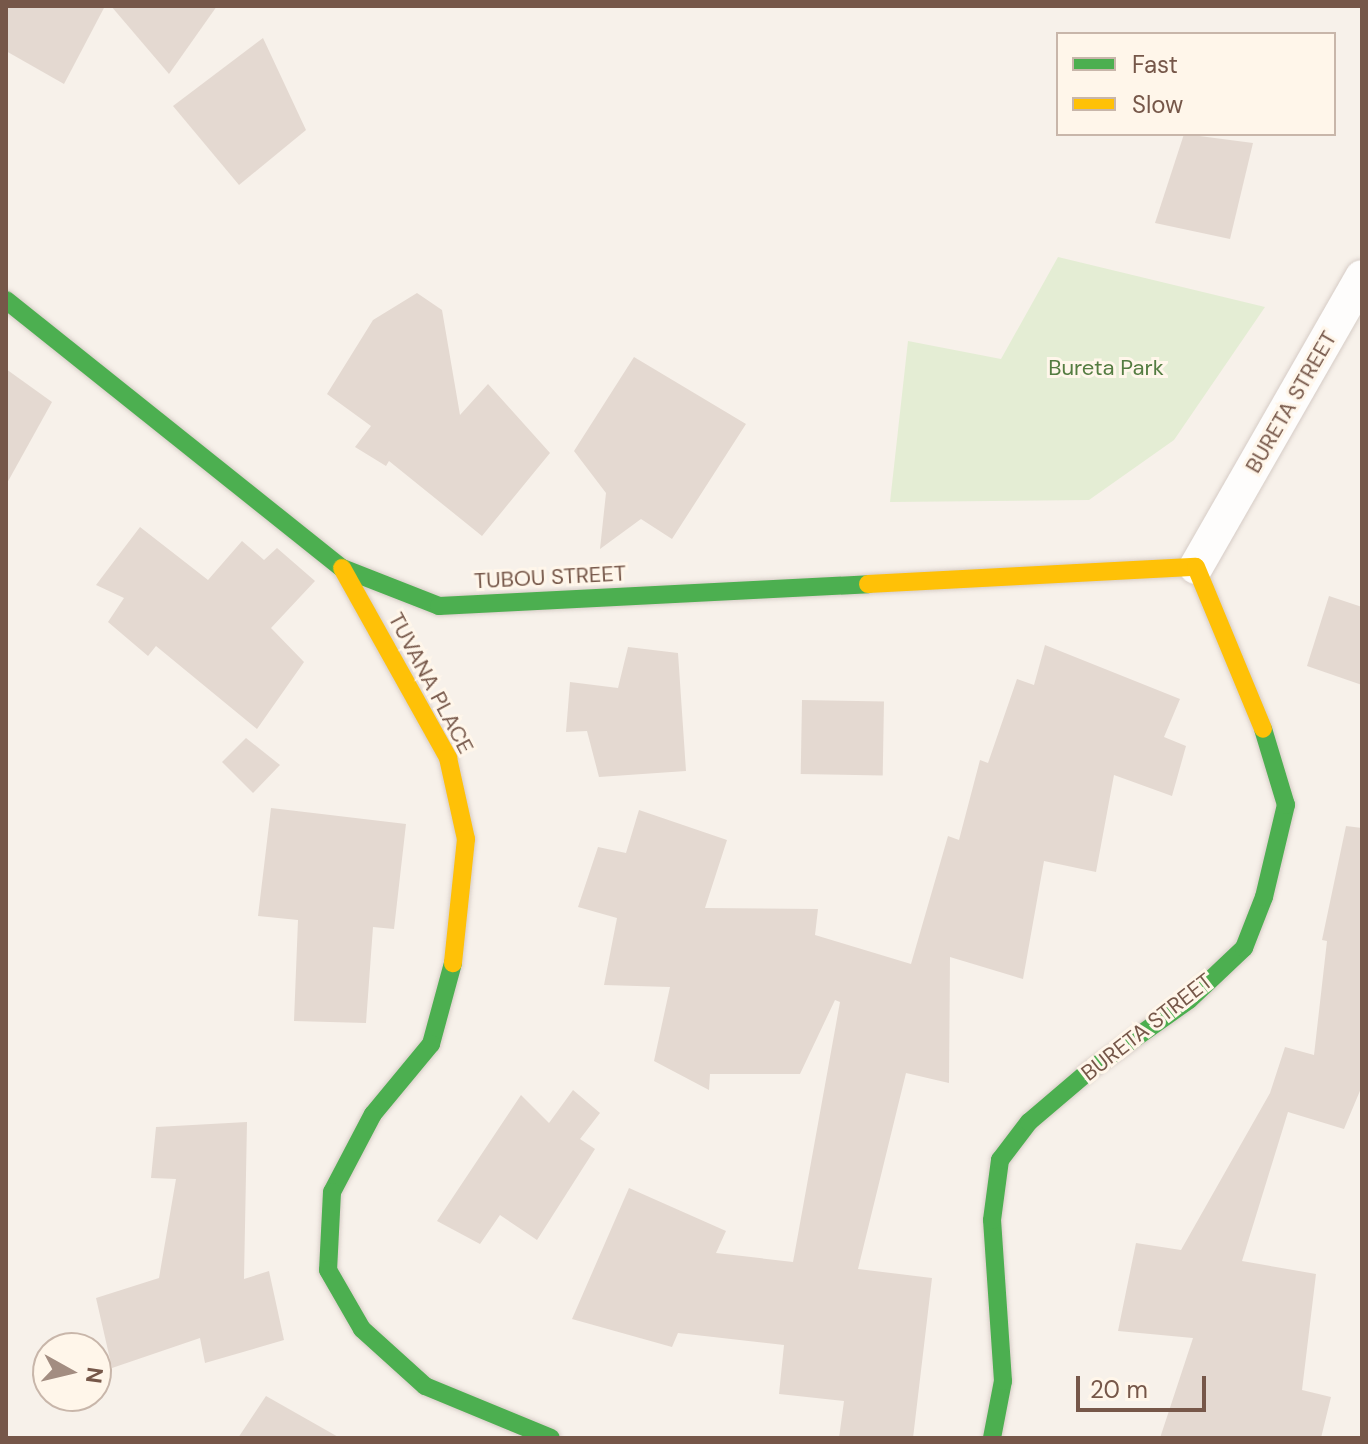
<!DOCTYPE html>
<style>
body{margin:0}
#map{position:relative;width:1368px;height:1444px;overflow:hidden;background:#f7f1ea;font-family:"DM Sans",sans-serif}
div>[style]{position:absolute}
.green>*{inset:0;background:#e4edd4}
.building>*{inset:0;background:#e4d9d1;transform-origin:0 0}
.roads{filter:drop-shadow(0 0 2px #d6ccc6) drop-shadow(0 0 2px #d6ccc6)}
.street>*{height:34px;margin:-17px;padding:0 17px;transform-origin:17px;border-radius:17px;background:#fefdfc}
.fast>*{height:18px;margin:-9px;padding:0 9px;transform-origin:9px;border-radius:9px;background:#4caf50}
.slow>*{height:18px;margin:-9px;padding:0 9px;transform-origin:9px;border-radius:9px;background:#ffc107}
span{translate:-50% -50%;white-space:nowrap;text-align:center;line-height:1.15;-webkit-text-stroke:6px #fff6ea;paint-order:stroke}
.park-label{font-size:22px;color:#547c41}
.street-label{font-size:22px;color:#765749}
.frame{position:absolute;inset:0;border:8px solid #765749;pointer-events:none}
.legend{position:absolute;left:1056px;top:32px;width:280px;height:104px;box-sizing:border-box;background:#fff6ea;border:2px solid #c8b6aa;margin:0;padding:10px 14px;list-style:none;font-size:24px;color:#765749}
.legend li{display:flex;align-items:center;gap:16px;height:40px}
.legend b{width:40px;border:2px solid #c8b6aa}
.north{position:absolute;left:32px;top:1332px;width:80px;height:80px;box-sizing:border-box;background:#fff6ea;border:2px solid #c8b6aa;border-radius:50%;rotate:98deg;font-size:22px;font-weight:700;line-height:32px;text-align:center;color:#765749}
.north::after{content:'';display:block;margin:auto;width:28px;height:36px;background:#a38d81;clip-path:polygon(50% 0,100% 100%,50% 72%,0 100%)}
.scale{position:absolute;left:1076px;top:1376px;width:130px;height:36px;box-sizing:border-box;border:4px solid #765749;border-top:0;padding-left:10px;font-size:24px;line-height:28px;white-space:nowrap;color:#765749;-webkit-text-stroke:6px #fff6ea;paint-order:stroke}
</style>
<div id="map">
<div class="green">
<i style="clip-path:polygon(1058px 257px,1265px 307px,1174px 440px,1089px 500px,890px 502px,908px 341px,1001px 359px)"></i>
</div>
<div class="building">
<i style="clip-path:polygon(6px 6px,105px 6px,64px 84px,6px 51px)"></i>
<i style="clip-path:polygon(111px 6px,217px 6px,169px 74px)"></i>
<i style="clip-path:polygon(263px 38px,306px 130px,239px 185px,173px 106px)"></i>
<i style="clip-path:polygon(1184px 134px,1253px 143px,1230px 239px,1155px 223px)"></i>
<i style="clip-path:polygon(417px 293px,442px 310px,460px 415px,488px 384px,550px 453px,482px 536px,389px 461px,386px 466px,355px 447px,371px 426px,327px 394px,373px 320px)"></i>
<i style="clip-path:polygon(634px 357px,746px 424px,672px 539px,641px 519px,600px 549px,606px 493px,574px 451px)"></i>
<i style="clip-path:polygon(6px 369px,52px 402px,6px 485px)"></i>
<i style="clip-path:polygon(140px 527px,208px 580px,242px 541px,264px 560px,277px 548px,315px 581px,271px 628px,304px 662px,257px 729px,156px 646px,148px 656px,108px 622px,124px 598px,96px 585px)"></i>
<i style="clip-path:polygon(1329px 596px,1362px 607px,1362px 685px,1307px 666px)"></i>
<i style="clip-path:polygon(1045px 645px,1180px 699px,1164px 737px,1186px 746px,1172px 796px,1114px 775px,1096px 872px,1044px 861px,1023px 979px,950px 957px,949px 1083px,906px 1073px,858px 1269px,932px 1278px,913px 1438px,839px 1438px,844px 1401px,779px 1394px,784px 1345px,678px 1333px,672px 1347px,572px 1319px,629px 1188px,726px 1231px,716px 1253px,793px 1262px,840px 1002px,835px 1000px,800px 1074px,710px 1074px,709px 1090px,654px 1061px,670px 987px,604px 985px,617px 918px,578px 907px,598px 847px,626px 853px,639px 810px,727px 840px,705px 908px,818px 909px,815px 935px,911px 964px,948px 836px,959px 840px,980px 760px,988px 763px,1017px 679px,1034px 685px)"></i>
<i style="clip-path:polygon(628px 647px,678px 653px,686px 771px,599px 777px,587px 731px,566px 732px,570px 682px,618px 688px)"></i>
<i style="left:802px;top:700px;width:82px;height:74px;rotate:1deg"></i>
<i style="clip-path:polygon(246px 738px,280px 765px,253px 793px,222px 762px)"></i>
<i style="clip-path:polygon(271px 808px,406px 824px,394px 929px,373px 927px,366px 1023px,294px 1021px,298px 920px,258px 916px)"></i>
<i style="clip-path:polygon(1346px 826px,1362px 828px,1362px 1086px,1344px 1129px,1288px 1112px,1242px 1261px,1316px 1274px,1302px 1390px,1331px 1397px,1321px 1438px,1160px 1438px,1193px 1338px,1118px 1331px,1136px 1243px,1181px 1250px,1270px 1093px,1285px 1047px,1314px 1055px,1327px 941px,1322px 940px)"></i>
<i style="clip-path:polygon(573px 1090px,600px 1113px,580px 1139px,595px 1149px,537px 1240px,500px 1215px,480px 1244px,437px 1221px,521px 1095px,549px 1123px)"></i>
<i style="clip-path:polygon(247px 1122px,244px 1279px,269px 1271px,284px 1340px,205px 1363px,200px 1338px,112px 1368px,96px 1298px,159px 1278px,176px 1179px,151px 1178px,156px 1127px)"></i>
<i style="clip-path:polygon(266px 1396px,340px 1438px,238px 1438px)"></i>
</div>
<div class="roads">
<div class="street">
<i style="left:1196px;top:567px;width:334px;rotate:-60.2deg"></i>
</div>
<div class="fast">
<i style="left:6px;top:300px;width:430px;rotate:38.6deg"></i>
<i style="left:342px;top:568px;width:104px;rotate:21.4deg"></i>
<i style="left:439px;top:606px;width:430px;rotate:-2.9deg"></i>
<i style="left:453px;top:963px;width:84px;rotate:105.2deg"></i>
<i style="left:431px;top:1044px;width:91px;rotate:129.6deg"></i>
<i style="left:373px;top:1114px;width:88px;rotate:117.7deg"></i>
<i style="left:332px;top:1192px;width:78px;rotate:92.9deg"></i>
<i style="left:328px;top:1270px;width:68px;rotate:60deg"></i>
<i style="left:362px;top:1329px;width:85px;rotate:42.1deg"></i>
<i style="left:425px;top:1386px;width:136px;rotate:22.4deg"></i>
<i style="left:992px;top:1438px;width:58px;rotate:-79.1deg"></i>
<i style="left:1003px;top:1381px;width:161px;rotate:-93.9deg"></i>
<i style="left:992px;top:1220px;width:61px;rotate:-82.4deg"></i>
<i style="left:1000px;top:1160px;width:48px;rotate:-52.7deg"></i>
<i style="left:1029px;top:1122px;width:80px;rotate:-40.4deg"></i>
<i style="left:1090px;top:1070px;width:121px;rotate:-35.3deg"></i>
<i style="left:1189px;top:1000px;width:76px;rotate:-43.4deg"></i>
<i style="left:1244px;top:948px;width:55px;rotate:-68.6deg"></i>
<i style="left:1264px;top:897px;width:95px;rotate:-76.6deg"></i>
<i style="left:1286px;top:805px;width:79px;rotate:-106.8deg"></i>
</div>
<div class="slow">
<i style="left:342px;top:568px;width:218px;rotate:60.8deg"></i>
<i style="left:448px;top:758px;width:83px;rotate:77.5deg"></i>
<i style="left:466px;top:839px;width:125px;rotate:96deg"></i>
<i style="left:868px;top:584px;width:328px;rotate:-3deg"></i>
<i style="left:1196px;top:567px;width:175px;rotate:67.5deg"></i>
</div>
</div>
<div class="park-label">
<span style="left:1106px;top:368px">Bureta Park</span>
</div>
<div class="street-label">
<span style="left:1291px;top:402px;rotate:-60deg">BURETA STREET</span>
<span style="left:550px;top:577px;rotate:-3deg">TUBOU STREET</span>
<span style="left:431px;top:683px;rotate:62deg">TUVANA PLACE</span>
<span style="left:1147px;top:1027px;rotate:-38deg">BURETA STREET</span>
</div>
<div class="frame"></div>
<ul class="legend">
<li><b style="height:10px;background:#4caf50"></b>Fast</li>
<li><b style="height:10px;background:#ffc107"></b>Slow</li>
</ul>
<div class="north">N</div>
<div class="scale">20 m</div>
</div>
